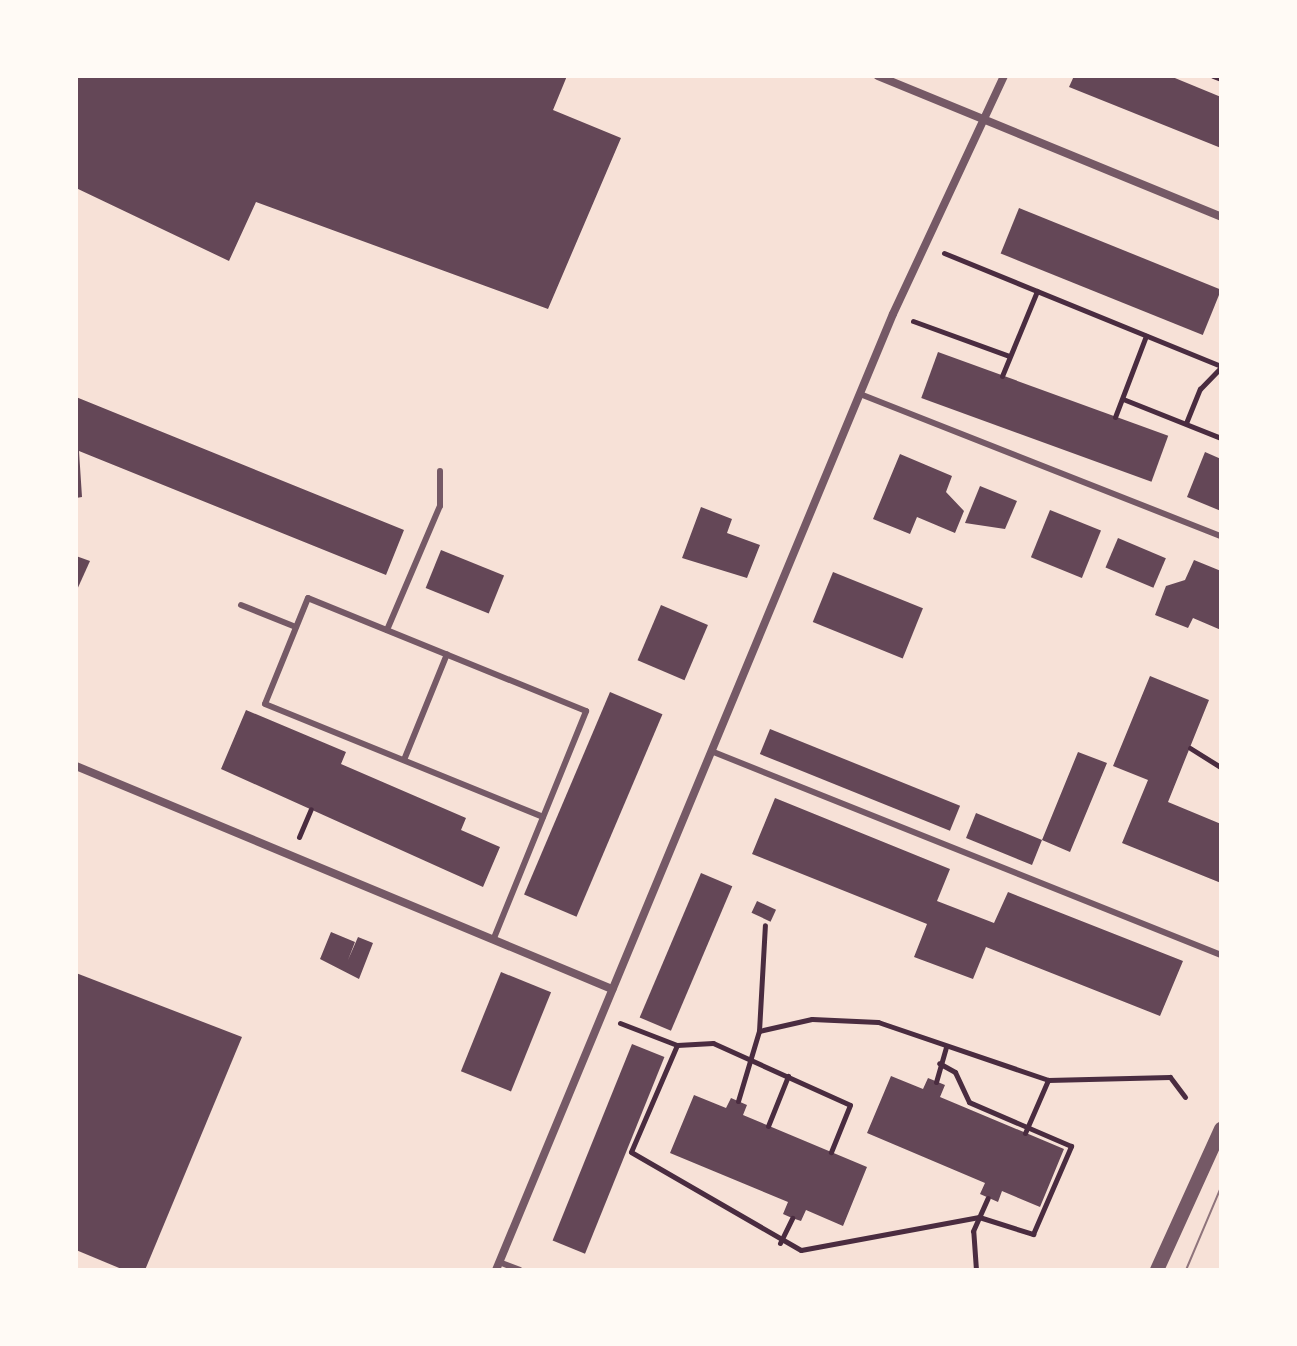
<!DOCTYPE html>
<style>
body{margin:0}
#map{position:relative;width:1297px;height:1346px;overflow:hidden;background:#f7e1d7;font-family:"Fira Sans Condensed",sans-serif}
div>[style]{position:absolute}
.building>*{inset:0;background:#644757;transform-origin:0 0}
.path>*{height:5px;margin:-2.5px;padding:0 2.5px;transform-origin:2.5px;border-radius:2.5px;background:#4a2c40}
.service>*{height:6px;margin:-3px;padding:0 3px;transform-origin:3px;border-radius:3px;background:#755966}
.minor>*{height:8px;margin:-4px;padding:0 4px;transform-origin:4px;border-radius:4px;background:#755966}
.tertiary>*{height:14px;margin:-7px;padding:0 7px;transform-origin:7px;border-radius:7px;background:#755966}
.tram>*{height:2px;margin:-1px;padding:0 1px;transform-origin:1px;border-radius:1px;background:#8f747c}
span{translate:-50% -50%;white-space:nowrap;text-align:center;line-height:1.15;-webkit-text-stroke:6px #fffaf5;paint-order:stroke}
.frame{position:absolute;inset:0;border:78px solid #fffaf5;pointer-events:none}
</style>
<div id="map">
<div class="building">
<i style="clip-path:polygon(76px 76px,567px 76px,553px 110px,621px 138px,548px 309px,256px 202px,229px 261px,76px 188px)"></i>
<i style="clip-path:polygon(1074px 76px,1170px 76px,1221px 97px,1221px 148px,1069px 87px)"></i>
<i style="left:1019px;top:208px;width:218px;height:49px;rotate:22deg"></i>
<i style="left:938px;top:352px;width:245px;height:49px;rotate:20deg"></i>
<i style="clip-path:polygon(76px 397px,404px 530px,386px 575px,79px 451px,82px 497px,76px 498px)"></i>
<i style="clip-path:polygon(1205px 452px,1221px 459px,1221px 511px,1187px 497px)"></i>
<i style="clip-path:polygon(900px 454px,952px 476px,946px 492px,964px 511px,955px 533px,917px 517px,910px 534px,873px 519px)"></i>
<i style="clip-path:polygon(980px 486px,1017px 501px,1005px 529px,965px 523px)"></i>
<i style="clip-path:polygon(701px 507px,732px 519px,727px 533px,760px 545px,747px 578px,682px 558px)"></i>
<i style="left:1050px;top:510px;width:55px;height:51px;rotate:22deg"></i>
<i style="left:1118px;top:538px;width:52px;height:32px;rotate:23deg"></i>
<i style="left:441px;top:550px;width:68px;height:41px;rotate:22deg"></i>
<i style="clip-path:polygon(76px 556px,90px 561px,76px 592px)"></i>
<i style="clip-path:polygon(1194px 560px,1221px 571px,1221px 630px,1193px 618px,1188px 628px,1155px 615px,1166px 586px,1185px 580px)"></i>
<i style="left:833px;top:572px;width:97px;height:54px;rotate:22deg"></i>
<i style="left:661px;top:605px;width:51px;height:60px;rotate:23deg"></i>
<i style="clip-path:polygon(1150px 676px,1209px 700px,1168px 802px,1221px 824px,1221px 883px,1122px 843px,1148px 780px,1113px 766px)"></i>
<i style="left:610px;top:692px;width:57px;height:220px;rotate:23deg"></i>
<i style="clip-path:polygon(246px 710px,346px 752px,341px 764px,466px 818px,461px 830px,500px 847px,483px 887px,221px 769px)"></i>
<i style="left:770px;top:729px;width:205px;height:27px;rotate:22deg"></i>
<i style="clip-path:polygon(1078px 752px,1107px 763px,1070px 852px,1042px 840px,1032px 865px,966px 838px,976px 813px,1042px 840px)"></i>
<i style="clip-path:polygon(775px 798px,950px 869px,937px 901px,994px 923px,1008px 892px,1183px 961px,1160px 1016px,986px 947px,973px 979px,914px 957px,927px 924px,752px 854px)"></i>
<i style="left:701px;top:873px;width:34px;height:157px;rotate:23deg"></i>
<i style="left:757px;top:901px;width:21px;height:13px;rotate:25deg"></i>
<i style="clip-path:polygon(331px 932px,355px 942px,348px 960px,358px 937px,373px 943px,359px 979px,320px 959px)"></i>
<i style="left:501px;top:972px;width:54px;height:107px;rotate:22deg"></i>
<i style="clip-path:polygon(76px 973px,242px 1037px,145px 1270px,124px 1270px,76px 1250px)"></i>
<i style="left:632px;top:1044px;width:35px;height:212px;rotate:22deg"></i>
<i style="clip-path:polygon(891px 1076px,923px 1089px,928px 1078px,945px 1085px,940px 1097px,1064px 1149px,1040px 1207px,1002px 1191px,998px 1202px,980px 1194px,985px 1183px,867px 1133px)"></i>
<i style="clip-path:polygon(694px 1095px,726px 1108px,731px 1098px,747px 1105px,743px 1115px,867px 1167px,843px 1226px,806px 1210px,801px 1221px,792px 1218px,783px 1214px,788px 1202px,670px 1153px)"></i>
</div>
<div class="path">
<i style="left:1213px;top:76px;width:9px;rotate:21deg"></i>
<i style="left:944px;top:253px;width:299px;rotate:22.2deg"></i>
<i style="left:913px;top:321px;width:102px;rotate:20deg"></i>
<i style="left:1002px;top:376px;width:92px;rotate:-67.6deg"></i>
<i style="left:1123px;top:399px;width:105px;rotate:21.7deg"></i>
<i style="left:1115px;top:417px;width:87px;rotate:-69.1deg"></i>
<i style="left:1186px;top:423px;width:37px;rotate:-68deg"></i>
<i style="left:1200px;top:389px;width:30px;rotate:-46deg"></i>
<i style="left:1190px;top:748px;width:36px;rotate:32deg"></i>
<i style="left:299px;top:837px;width:30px;rotate:-67deg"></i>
<i style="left:620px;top:1023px;width:61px;rotate:21.1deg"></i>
<i style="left:677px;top:1045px;width:36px;rotate:-3deg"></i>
<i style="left:713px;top:1043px;width:150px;rotate:24.3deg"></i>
<i style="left:850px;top:1105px;width:51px;rotate:112deg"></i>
<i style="left:759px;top:1031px;width:54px;rotate:-12.8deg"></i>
<i style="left:812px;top:1019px;width:66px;rotate:2.6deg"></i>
<i style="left:878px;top:1022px;width:180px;rotate:18.8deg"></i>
<i style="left:1048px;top:1080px;width:122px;rotate:-1.4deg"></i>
<i style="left:1170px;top:1077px;width:25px;rotate:53deg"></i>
<i style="left:677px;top:1045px;width:116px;rotate:113.3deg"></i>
<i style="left:631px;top:1152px;width:196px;rotate:30deg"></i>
<i style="left:801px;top:1250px;width:181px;rotate:-10.5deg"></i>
<i style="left:979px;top:1217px;width:57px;rotate:17.5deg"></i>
<i style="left:1033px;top:1234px;width:96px;rotate:-66.6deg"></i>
<i style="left:1071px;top:1146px;width:111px;rotate:-156.7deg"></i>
<i style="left:969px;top:1102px;width:33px;rotate:-115deg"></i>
<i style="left:955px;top:1072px;width:18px;rotate:-151deg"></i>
<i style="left:936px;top:1082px;width:37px;rotate:-74deg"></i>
<i style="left:738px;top:1101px;width:73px;rotate:-73.3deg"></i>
<i style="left:759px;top:1031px;width:106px;rotate:-86.8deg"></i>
<i style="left:768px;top:1126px;width:54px;rotate:-68.2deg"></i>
<i style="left:1025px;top:1133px;width:58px;rotate:-66.5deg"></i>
<i style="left:780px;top:1243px;width:28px;rotate:-64deg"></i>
<i style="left:976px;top:1270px;width:39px;rotate:-94deg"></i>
<i style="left:973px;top:1231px;width:36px;rotate:-66deg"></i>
</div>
<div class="service">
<i style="left:860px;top:394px;width:388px;rotate:21.5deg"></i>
<i style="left:241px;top:605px;width:59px;rotate:21.8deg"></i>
<i style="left:387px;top:630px;width:135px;rotate:-66.9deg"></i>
<i style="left:440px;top:506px;width:35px;rotate:-90deg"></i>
<i style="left:711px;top:751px;width:549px;rotate:21.8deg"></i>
<i style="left:404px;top:760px;width:114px;rotate:-67.9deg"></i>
<i style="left:494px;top:938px;width:245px;rotate:-67.9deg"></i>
<i style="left:586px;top:711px;width:300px;rotate:-157.9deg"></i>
<i style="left:308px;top:598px;width:114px;rotate:112.1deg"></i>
<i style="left:265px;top:704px;width:300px;rotate:22.1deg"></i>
<i style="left:499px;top:1262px;width:22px;rotate:21deg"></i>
</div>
<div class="minor">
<i style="left:878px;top:76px;width:371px;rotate:22.3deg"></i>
<i style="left:76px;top:766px;width:581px;rotate:22.59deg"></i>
<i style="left:496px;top:1270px;width:1035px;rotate:-67.45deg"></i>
<i style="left:893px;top:314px;width:263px;rotate:-65deg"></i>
</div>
<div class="tertiary">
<i style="left:1157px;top:1270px;width:155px;rotate:-65.6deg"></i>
</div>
<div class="tram">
<i style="left:1186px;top:1270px;width:90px;rotate:-67.1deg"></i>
</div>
<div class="frame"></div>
</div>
